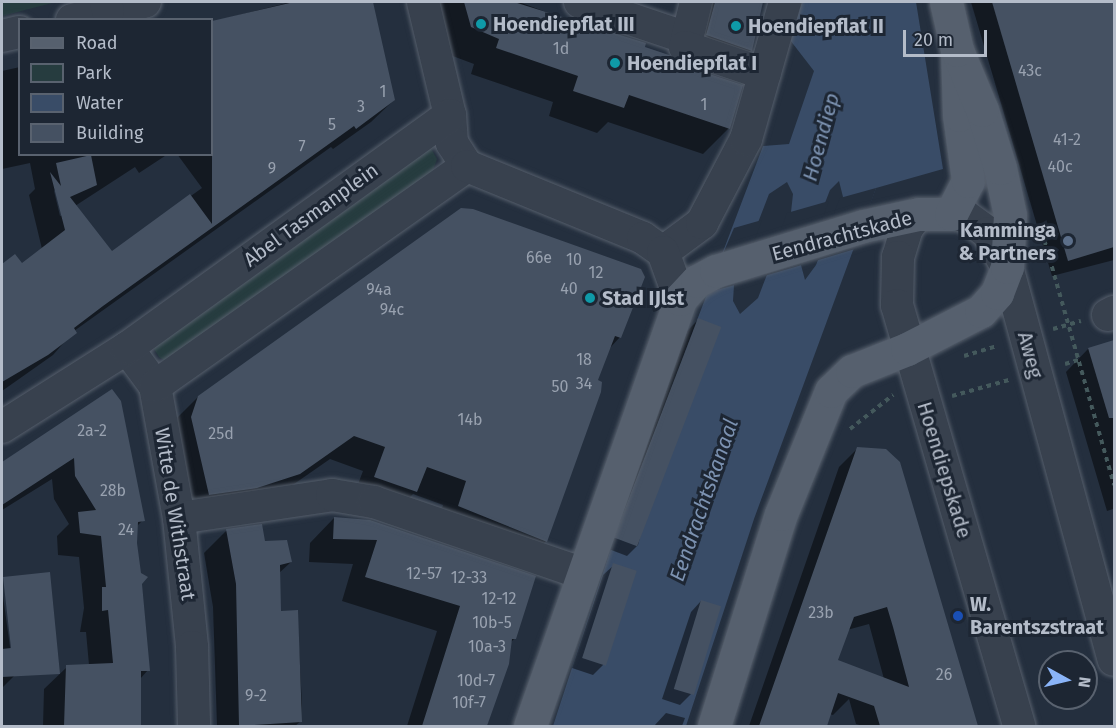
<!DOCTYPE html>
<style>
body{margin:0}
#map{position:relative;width:1116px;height:728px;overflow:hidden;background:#242f3e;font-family:"Fira Sans",sans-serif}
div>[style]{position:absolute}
.green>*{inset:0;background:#263c3f}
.water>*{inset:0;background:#394c67}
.pier>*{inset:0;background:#242f3e}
.shadow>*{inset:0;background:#0007}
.building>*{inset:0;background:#455162;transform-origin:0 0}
.path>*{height:4px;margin-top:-2px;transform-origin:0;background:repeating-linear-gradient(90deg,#44595c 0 4.5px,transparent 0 9px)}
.roads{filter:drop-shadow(0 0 2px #565f6c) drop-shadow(0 0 2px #565f6c)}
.minor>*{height:32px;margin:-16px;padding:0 16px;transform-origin:16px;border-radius:16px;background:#38414e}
.major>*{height:33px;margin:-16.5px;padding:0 16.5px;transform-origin:16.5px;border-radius:16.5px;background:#56606e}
.dots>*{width:16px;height:16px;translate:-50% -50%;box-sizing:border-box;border:3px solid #1d2633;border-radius:50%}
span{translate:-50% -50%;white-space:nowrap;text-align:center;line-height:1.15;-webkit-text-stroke:6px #1d2633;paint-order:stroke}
.number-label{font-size:16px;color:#98a1af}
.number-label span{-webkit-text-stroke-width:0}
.poi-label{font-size:20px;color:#b4bcc9;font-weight:700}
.left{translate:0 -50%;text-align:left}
.right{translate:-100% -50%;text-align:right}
.street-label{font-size:20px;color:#b4bcc9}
.water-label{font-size:21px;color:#7c92b1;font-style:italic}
.frame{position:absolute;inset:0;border:3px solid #b4bcc9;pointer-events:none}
.legend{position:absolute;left:18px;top:18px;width:195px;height:138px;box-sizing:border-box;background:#1d2633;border:2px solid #59626f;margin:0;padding:8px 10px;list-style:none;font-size:18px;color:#b4bcc9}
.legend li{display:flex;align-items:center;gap:12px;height:30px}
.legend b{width:30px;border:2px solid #59626f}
.north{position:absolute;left:1038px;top:650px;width:60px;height:60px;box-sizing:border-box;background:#1d2633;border:2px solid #59626f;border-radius:50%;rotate:98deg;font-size:16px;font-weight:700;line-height:24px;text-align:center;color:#b4bcc9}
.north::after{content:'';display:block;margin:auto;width:21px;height:27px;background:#8ab4f8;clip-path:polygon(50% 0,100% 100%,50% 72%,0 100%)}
.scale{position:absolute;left:903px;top:30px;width:84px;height:27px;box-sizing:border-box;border:3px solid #b4bcc9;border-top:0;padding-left:8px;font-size:18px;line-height:21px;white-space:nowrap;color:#b4bcc9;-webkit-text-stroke:4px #1d2633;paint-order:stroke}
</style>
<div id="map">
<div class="green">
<i style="clip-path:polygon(2px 2px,56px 2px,2px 16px)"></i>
<i style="clip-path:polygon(430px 147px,437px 159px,432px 173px,167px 362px,159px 357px,153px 347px)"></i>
</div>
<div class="water">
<i style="clip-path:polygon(evenodd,802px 2px,916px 2px,943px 169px,876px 188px,754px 519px,686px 726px,553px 726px,613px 542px,763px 146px,789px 144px,814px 71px,790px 40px,802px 2px,839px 181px,843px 197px,816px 265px,805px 280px,801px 265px,830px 190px,839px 181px,802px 2px,787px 182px,793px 194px,791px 212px,758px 298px,740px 314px,733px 301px,734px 285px,769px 194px,787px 182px)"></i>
</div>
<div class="pier">
<i style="clip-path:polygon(876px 188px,855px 249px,815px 261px,840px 198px)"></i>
<i style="clip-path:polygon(829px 201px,805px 264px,764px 276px,787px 213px)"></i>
<i style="clip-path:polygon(762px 220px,738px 284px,706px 293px,734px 228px)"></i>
</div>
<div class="shadow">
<i style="clip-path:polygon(evenodd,291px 2px,371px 2px,394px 100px,371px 122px,333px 149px,331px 147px,74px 331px,53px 355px,2px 391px,2px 282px,42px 249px,29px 195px,35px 189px,30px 163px,2px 169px,2px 71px,20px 67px,20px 154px,168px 154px,139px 173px,135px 167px,75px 206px,111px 253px,202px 188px,177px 154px,212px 154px,212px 22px,291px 2px,56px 189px,63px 215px,60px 216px,54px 191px,56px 189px)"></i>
<i style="clip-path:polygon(433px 2px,519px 2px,643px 48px,729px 128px,703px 154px,608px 122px,597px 133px,549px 116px,553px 102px,471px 74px,474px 64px,450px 55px)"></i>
<i style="clip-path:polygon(696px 2px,762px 2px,751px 50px,726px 76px,682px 61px)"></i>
<i style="clip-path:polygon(971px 2px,1114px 2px,1114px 260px,1052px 276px)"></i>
<i style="clip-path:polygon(462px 210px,620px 337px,609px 349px,596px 381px,546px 541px,522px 565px,435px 530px,443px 505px,413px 494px,392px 515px,352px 500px,363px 471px,330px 459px,274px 498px,185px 518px,174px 421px,198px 397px)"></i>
<i style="clip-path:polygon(698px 320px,638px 545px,627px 556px,606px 548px,687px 331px)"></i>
<i style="clip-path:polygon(1114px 341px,1114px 514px,1113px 509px,1107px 511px,1066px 372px,1088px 349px)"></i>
<i style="clip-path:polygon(112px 391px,143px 520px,136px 527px,136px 544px,148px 670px,140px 679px,140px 726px,43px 726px,44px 689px,67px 667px,89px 665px,86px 632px,80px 632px,84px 608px,79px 557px,58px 555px,57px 536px,69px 524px,54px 499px,52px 479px,2px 510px,2px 466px)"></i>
<i style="clip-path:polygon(evenodd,858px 448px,899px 463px,977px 726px,863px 726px,856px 724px,849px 699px,833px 715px,811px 708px,791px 692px,800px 726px,749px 726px,839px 467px,858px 448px,869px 624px,884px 679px,836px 661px,847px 630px,869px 624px)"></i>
<i style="clip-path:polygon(334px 518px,369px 521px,515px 638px,510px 643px,487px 726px,407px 726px,437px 631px,342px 601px,353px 564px,309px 562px,310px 543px)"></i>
<i style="clip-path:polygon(226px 531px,263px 543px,291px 562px,278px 574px,280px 613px,297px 612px,302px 704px,301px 721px,295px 726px,217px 726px,213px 607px,204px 553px)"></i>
<i style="clip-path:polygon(614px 565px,635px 572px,603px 665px,593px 675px,572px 668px,603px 575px)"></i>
<i style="clip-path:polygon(2px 589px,14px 676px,2px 688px)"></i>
<i style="clip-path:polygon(701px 601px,691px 694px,680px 705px,662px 699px,691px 612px)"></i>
<i style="clip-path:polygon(666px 713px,685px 718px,682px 726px,654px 726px)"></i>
</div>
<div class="building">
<i style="clip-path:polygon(294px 2px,373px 2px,395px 100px,356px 129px,354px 126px,103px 306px,74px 328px,77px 333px,48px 355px,2px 382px,2px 264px,15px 254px,22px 263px,65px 230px,50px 172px,61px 186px,56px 163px,91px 155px,97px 185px,70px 197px,112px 251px,190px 194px,212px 224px,212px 21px)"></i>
<i style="clip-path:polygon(464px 2px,514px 2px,646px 43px,645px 47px,669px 55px,679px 64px,743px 85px,730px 129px,629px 95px,624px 108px,573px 91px,578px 76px,496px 48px,499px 39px,471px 27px)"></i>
<i style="clip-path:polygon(715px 2px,763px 2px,752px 51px,706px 35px)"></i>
<i style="clip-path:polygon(992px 2px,1114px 2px,1114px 247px,1068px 261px)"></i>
<i style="clip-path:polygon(461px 208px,473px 209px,641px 269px,645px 277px,621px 338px,615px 336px,598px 380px,602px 382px,601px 392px,547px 542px,458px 506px,466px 481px,427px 467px,417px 492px,374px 477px,385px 447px,354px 436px,300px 474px,257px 488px,209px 495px,191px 417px,198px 396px)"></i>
<i style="left:698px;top:318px;width:25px;height:235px;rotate:21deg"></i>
<i style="clip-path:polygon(1114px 340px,1114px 418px,1109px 418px,1088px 348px)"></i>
<i style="clip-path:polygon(112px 389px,121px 401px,145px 521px,138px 522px,137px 543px,141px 573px,148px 577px,142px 584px,150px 671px,141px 671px,141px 726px,64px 726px,66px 665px,113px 663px,108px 610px,102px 611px,102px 587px,106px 587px,101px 536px,80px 533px,78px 512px,96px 510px,75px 476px,74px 458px,2px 505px,2px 462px)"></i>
<i style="clip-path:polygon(evenodd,857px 447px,886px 449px,900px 462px,978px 726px,880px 726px,874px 706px,838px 693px,827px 726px,759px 726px,857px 447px,887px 607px,893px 627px,909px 687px,838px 660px,854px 617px,887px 607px)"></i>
<i style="clip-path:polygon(334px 517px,370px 520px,536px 576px,516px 639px,512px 639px,509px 664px,487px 726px,422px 726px,460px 606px,365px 577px,377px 540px,333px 539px)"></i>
<i style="clip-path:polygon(262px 524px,265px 541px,287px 540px,292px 562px,280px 565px,281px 611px,298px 610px,302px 722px,239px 726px,236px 584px,226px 529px)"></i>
<i style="left:613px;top:563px;width:25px;height:100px;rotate:18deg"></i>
<i style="clip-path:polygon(50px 572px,60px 674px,2px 677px,2px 649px,11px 648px,3px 577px)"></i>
<i style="left:701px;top:600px;width:21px;height:93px;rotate:17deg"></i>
</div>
<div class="path">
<i style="left:1042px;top:232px;width:263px;rotate:74.1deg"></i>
<i style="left:1053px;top:329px;width:29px;rotate:-16deg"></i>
<i style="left:964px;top:356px;width:34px;rotate:-17deg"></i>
<i style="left:1065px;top:364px;width:14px;rotate:-17deg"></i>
<i style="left:952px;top:396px;width:59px;rotate:-15.7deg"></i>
<i style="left:850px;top:429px;width:55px;rotate:-38.3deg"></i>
</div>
<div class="roads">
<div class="minor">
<i style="left:423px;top:2px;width:116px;rotate:76.6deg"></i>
<i style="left:450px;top:115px;width:28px;rotate:86deg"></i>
<i style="left:452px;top:143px;width:27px;rotate:57deg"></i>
<i style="left:580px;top:2px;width:113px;rotate:18.6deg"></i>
<i style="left:696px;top:2px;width:46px;rotate:103.7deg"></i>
<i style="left:685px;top:47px;width:84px;rotate:18.6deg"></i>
<i style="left:108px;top:11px;width:38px;rotate:-14deg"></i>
<i style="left:72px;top:20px;width:37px;rotate:-14deg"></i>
<i style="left:108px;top:11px;width:9px;rotate:-103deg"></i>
<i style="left:2px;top:36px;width:18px;rotate:-13deg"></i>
<i style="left:918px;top:214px;width:18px;rotate:128deg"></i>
<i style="left:907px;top:228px;width:30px;rotate:107deg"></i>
<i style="left:898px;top:257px;width:48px;rotate:91.2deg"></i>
<i style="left:897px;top:305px;width:438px;rotate:73.8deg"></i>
<i style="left:951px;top:214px;width:14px;rotate:8deg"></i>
<i style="left:965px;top:216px;width:29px;rotate:36deg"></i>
<i style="left:988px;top:233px;width:39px;rotate:61deg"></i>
<i style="left:1007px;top:267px;width:407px;rotate:74.8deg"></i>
<i style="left:663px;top:252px;width:49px;rotate:-36.6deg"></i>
<i style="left:702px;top:223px;width:95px;rotate:-62.4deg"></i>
<i style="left:746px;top:139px;width:142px;rotate:-74.1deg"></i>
<i style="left:1108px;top:315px;width:7px;rotate:-27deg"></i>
<i style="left:127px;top:348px;width:47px;rotate:53.6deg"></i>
<i style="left:155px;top:386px;width:134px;rotate:79.7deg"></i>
<i style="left:179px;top:518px;width:130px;rotate:84.2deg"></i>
<i style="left:192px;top:647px;width:79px;rotate:88.5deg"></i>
<i style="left:155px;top:386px;width:382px;rotate:-35.2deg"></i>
<i style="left:467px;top:166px;width:190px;rotate:22.2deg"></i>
<i style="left:643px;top:238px;width:24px;rotate:35deg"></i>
<i style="left:663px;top:252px;width:50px;rotate:70.1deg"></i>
<i style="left:2px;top:427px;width:148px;rotate:-32.3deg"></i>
<i style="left:127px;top:348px;width:398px;rotate:-35.8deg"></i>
<i style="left:179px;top:518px;width:155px;rotate:-8.5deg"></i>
<i style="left:332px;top:495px;width:43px;rotate:9.5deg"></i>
<i style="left:374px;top:502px;width:222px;rotate:18.9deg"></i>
</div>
<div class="major">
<i style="left:530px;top:726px;width:453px;rotate:-70.6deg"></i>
<i style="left:680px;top:299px;width:25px;rotate:-47deg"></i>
<i style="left:697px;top:281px;width:21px;rotate:-28deg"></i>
<i style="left:716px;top:271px;width:154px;rotate:-17deg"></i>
<i style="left:863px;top:226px;width:56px;rotate:-12.3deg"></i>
<i style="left:918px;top:214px;width:33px"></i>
<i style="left:951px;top:214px;width:37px;rotate:-63deg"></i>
<i style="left:968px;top:181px;width:67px;rotate:-97.8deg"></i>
<i style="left:959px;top:115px;width:65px;rotate:-91.8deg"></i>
<i style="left:714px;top:726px;width:222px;rotate:-72.5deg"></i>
<i style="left:781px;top:514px;width:133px;rotate:-67.9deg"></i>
<i style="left:831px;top:391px;width:29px;rotate:-44deg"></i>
<i style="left:852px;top:371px;width:59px;rotate:-21.8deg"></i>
<i style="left:907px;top:349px;width:83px;rotate:-27.2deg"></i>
<i style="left:981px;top:311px;width:24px;rotate:-48deg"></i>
<i style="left:997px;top:293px;width:28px;rotate:-69deg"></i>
<i style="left:1007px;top:267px;width:52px;rotate:-86.7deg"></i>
<i style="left:1010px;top:215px;width:48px;rotate:-102deg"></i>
<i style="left:1000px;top:168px;width:61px;rotate:-107.2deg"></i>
<i style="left:982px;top:110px;width:65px;rotate:-112.6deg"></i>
<i style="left:957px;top:50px;width:49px;rotate:-102.9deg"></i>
</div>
</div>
<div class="dots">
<i style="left:481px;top:24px;background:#0f9aa8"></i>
<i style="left:736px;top:26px;background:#0f9aa8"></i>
<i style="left:615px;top:63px;background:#0f9aa8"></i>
<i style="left:1068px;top:241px;background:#5c6f8a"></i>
<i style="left:590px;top:298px;background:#0f9aa8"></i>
<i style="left:958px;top:616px;background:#1a4fb4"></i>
</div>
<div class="number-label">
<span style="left:561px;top:49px">1d</span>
<span style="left:1030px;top:71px">43c</span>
<span style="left:383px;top:92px">1</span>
<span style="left:704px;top:105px">1</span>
<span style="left:361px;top:107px">3</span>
<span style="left:332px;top:125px">5</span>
<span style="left:1067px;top:140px">41-2</span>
<span style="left:302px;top:147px">7</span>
<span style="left:1060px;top:167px">40c</span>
<span style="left:272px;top:169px">9</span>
<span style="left:539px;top:258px">66e</span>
<span style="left:574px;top:260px">10</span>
<span style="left:596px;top:273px">12</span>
<span style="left:569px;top:289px">40</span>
<span style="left:379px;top:290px">94a</span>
<span style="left:392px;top:310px">94c</span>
<span style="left:584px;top:360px">18</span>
<span style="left:584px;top:384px">34</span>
<span style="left:560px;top:387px">50</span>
<span style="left:470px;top:420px">14b</span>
<span style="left:92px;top:431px">2a-2</span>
<span style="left:221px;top:434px">25d</span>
<span style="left:113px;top:491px">28b</span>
<span style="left:126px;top:530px">24</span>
<span style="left:424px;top:574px">12-57</span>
<span style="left:469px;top:578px">12-33</span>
<span style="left:499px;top:599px">12-12</span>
<span style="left:821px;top:613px">23b</span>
<span style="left:492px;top:623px">10b-5</span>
<span style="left:487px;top:647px">10a-3</span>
<span style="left:944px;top:675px">26</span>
<span style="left:476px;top:681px">10d-7</span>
<span style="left:256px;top:696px">9-2</span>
<span style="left:469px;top:703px">10f-7</span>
</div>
<div class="poi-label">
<span class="left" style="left:493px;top:24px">Hoendiepflat III</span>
<span class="left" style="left:748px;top:26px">Hoendiepflat II</span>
<span class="left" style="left:627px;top:63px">Hoendiepflat I</span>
<span class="right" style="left:1056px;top:242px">Kamminga<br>&amp; Partners</span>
<span class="left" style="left:602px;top:298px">Stad IJlst</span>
<span class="left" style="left:970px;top:616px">W.<br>Barentszstraat</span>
</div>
<div class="street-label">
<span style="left:311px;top:215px;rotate:-36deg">Abel Tasmanplein</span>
<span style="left:842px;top:236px;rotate:-15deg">Eendrachtskade</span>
<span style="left:1030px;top:355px;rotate:75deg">Aweg</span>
<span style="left:944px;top:470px;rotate:73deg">Hoendiepskade</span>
<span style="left:175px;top:514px;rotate:81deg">Witte de Withstraat</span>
</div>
<div class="water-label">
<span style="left:821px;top:137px;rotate:-75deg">Hoendiep</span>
<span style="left:704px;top:500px;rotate:-71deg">Eendrachtskanaal</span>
</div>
<div class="frame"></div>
<ul class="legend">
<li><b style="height:8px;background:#56606e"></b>Road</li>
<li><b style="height:16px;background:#263c3f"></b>Park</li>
<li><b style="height:16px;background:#394c67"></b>Water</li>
<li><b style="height:16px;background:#455162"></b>Building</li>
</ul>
<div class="north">N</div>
<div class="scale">20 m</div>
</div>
